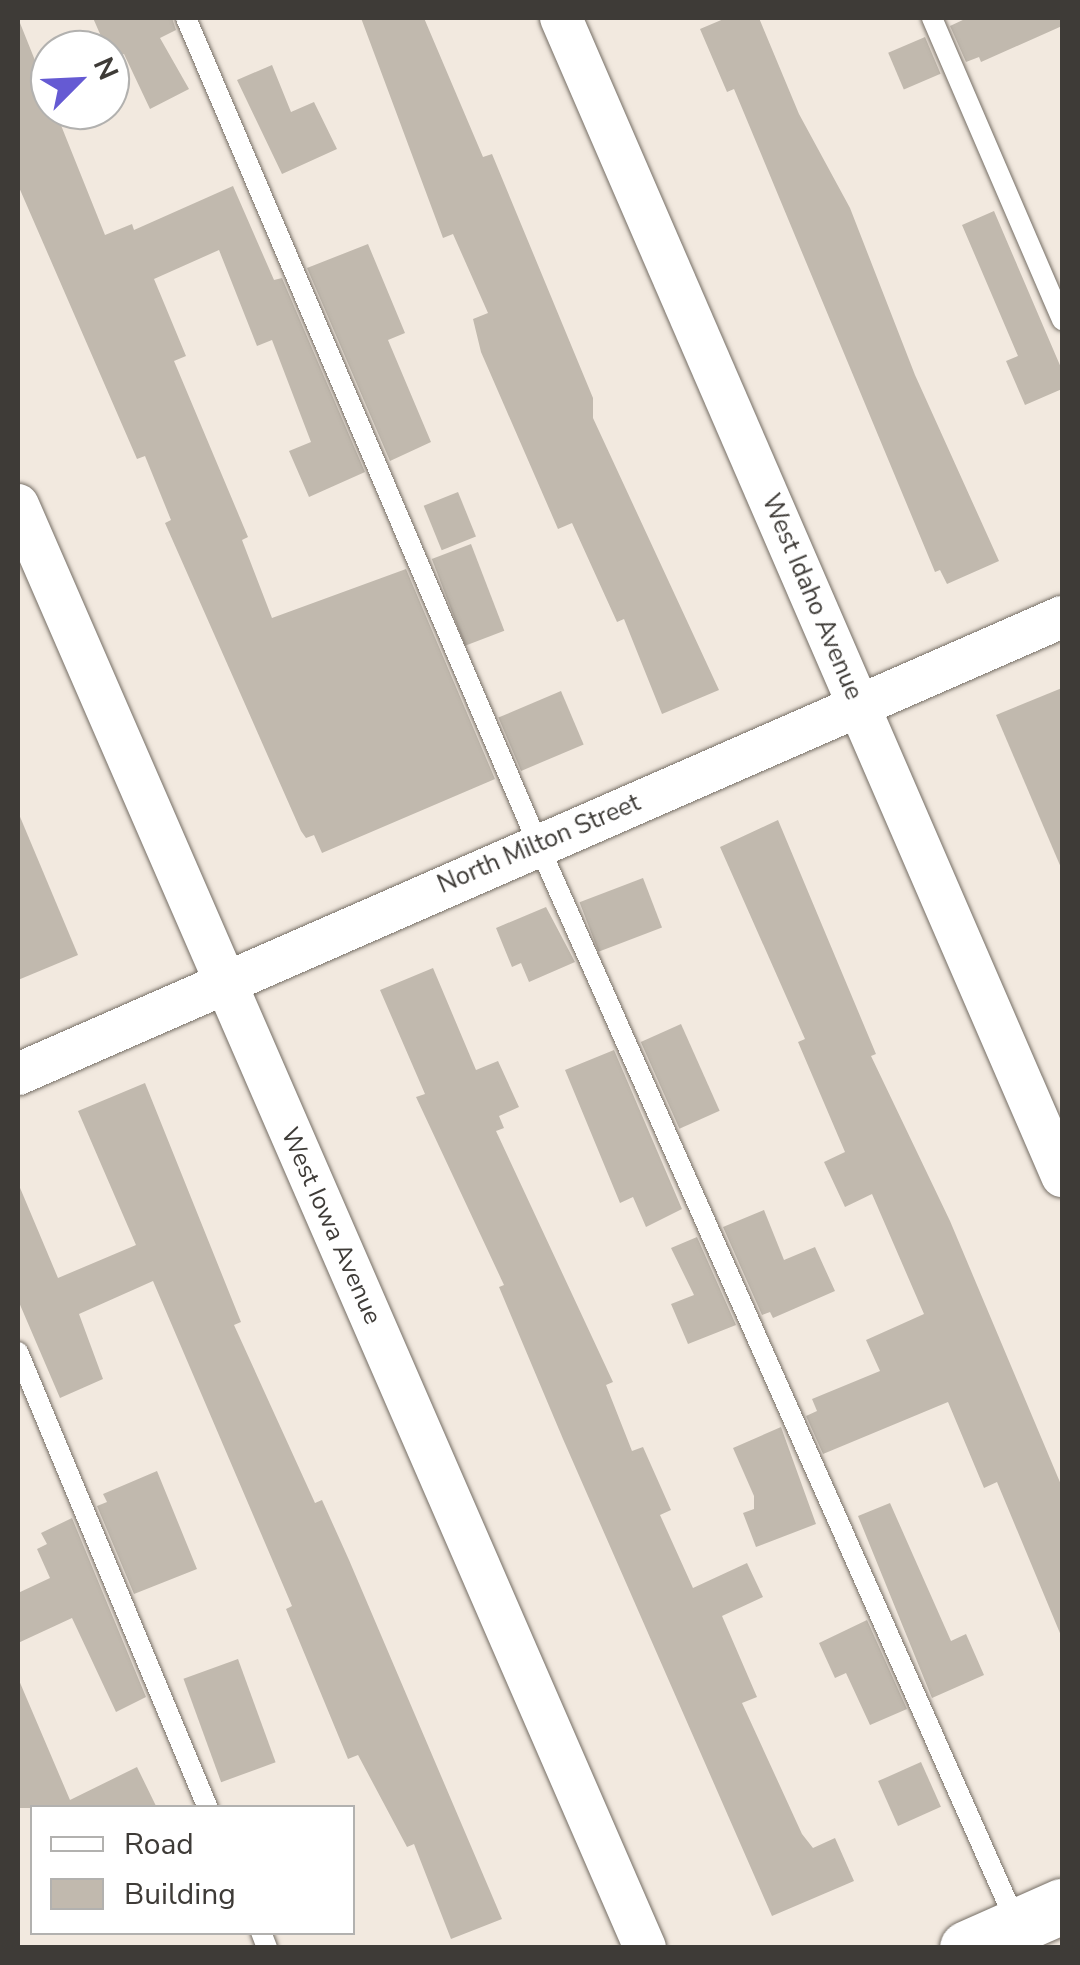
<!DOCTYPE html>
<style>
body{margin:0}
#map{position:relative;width:1080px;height:1965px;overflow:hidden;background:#f2e9df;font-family:"Nunito Sans",sans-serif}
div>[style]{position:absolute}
.building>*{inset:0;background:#c1b9ae;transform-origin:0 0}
.roads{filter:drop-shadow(0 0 2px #756e65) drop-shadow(0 0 2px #756e65)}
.lane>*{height:20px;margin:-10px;padding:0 10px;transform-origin:10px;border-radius:10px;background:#fff}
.street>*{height:42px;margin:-21px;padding:0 21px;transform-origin:21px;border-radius:21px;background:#fff}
.secondary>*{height:55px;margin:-27.5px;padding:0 27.5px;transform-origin:27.5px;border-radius:27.5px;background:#fff}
span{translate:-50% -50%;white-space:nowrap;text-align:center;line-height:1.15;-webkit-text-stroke:8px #fff;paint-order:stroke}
.street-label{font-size:25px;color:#3e3b37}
.frame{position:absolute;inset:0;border:20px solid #3e3b37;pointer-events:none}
.legend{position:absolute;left:30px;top:1805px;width:325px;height:130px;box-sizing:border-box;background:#fff;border:2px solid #b2b1af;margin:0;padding:12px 18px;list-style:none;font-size:30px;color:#3e3b37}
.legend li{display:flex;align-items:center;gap:20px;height:50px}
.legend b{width:50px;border:2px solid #b2b1af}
.north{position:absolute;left:30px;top:30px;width:100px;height:100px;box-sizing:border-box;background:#fff;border:2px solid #b2b1af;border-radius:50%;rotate:66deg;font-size:28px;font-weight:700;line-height:40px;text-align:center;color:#3e3b37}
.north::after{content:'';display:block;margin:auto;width:35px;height:45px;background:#655ad3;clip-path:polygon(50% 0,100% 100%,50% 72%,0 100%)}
</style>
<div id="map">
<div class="building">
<i style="clip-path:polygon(18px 18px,105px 235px,132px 224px,134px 230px,233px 186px,274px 280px,282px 278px,365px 472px,309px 497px,289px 451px,311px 442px,272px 340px,257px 346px,219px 250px,154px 279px,186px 356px,174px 361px,248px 537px,242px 540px,272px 618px,406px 569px,495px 779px,322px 853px,314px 835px,306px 838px,301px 831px,165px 523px,171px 520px,145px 456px,137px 459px,18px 185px)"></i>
<i style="clip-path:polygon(93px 18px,172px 18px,176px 30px,160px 38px,189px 89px,150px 109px,124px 54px,111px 59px)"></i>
<i style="clip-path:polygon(361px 18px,424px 18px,483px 157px,492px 154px,593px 398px,593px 418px,719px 690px,662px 714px,624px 619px,617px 622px,572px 523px,558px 529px,481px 352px,473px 319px,488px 313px,453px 234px,443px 238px)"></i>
<i style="clip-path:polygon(726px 18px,759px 18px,799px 114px,850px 208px,915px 375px,999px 561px,947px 584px,940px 570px,935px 572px,734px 89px,727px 92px,700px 29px)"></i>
<i style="clip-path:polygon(967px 18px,1062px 18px,1062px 26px,981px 62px,979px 57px,966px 62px,950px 26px)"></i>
<i style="left:925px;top:37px;width:40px;height:40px;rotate:67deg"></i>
<i style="clip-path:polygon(272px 65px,291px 112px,314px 102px,337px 149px,282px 174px,237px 80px)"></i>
<i style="clip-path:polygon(994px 211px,1062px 370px,1062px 389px,1025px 405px,1006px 361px,1018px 356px,962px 225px)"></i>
<i style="clip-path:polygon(368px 244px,405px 333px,388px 340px,431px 442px,390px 461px,307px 268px)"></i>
<i style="left:458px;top:492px;width:48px;height:37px;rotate:68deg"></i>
<i style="left:471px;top:544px;width:93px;height:42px;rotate:69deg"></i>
<i style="clip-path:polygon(1062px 688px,1062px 870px,996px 715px)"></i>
<i style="left:561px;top:691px;width:58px;height:68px;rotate:67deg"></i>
<i style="clip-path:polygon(18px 812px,78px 955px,18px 980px)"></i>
<i style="clip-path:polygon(778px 820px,876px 1054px,871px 1056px,950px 1221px,1062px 1487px,1062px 1638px,997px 1482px,984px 1488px,948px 1402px,823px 1454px,806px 1416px,817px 1411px,812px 1399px,880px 1371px,866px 1340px,924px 1314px,872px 1194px,845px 1207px,824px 1162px,845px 1152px,798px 1042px,805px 1039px,720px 847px)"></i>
<i style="left:643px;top:878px;width:53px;height:68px;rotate:69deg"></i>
<i style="clip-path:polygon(546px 907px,575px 962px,529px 982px,521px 963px,512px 967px,496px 928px)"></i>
<i style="clip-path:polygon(433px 968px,476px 1070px,498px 1061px,519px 1107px,499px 1116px,504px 1128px,496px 1131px,613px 1382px,606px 1385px,632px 1451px,643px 1447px,671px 1510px,660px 1515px,693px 1588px,747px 1563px,763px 1597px,722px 1616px,757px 1697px,742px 1703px,802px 1834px,813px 1848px,835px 1838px,854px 1881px,772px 1916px,563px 1439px,499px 1287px,504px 1285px,416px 1097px,425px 1094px,380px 990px)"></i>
<i style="left:681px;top:1024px;width:95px;height:44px;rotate:66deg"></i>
<i style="clip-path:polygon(614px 1050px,682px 1209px,646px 1227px,633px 1197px,620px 1203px,565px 1070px)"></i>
<i style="clip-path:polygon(145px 1083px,241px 1322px,234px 1325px,315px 1503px,322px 1500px,349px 1560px,502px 1919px,451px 1939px,414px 1844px,407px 1847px,358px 1755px,348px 1759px,286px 1609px,292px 1606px,153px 1281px,79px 1314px,103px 1379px,60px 1398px,18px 1300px,18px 1183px,58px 1278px,136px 1245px,78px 1111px)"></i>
<i style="clip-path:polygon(764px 1210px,784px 1260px,815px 1247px,835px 1291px,773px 1318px,770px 1312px,762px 1315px,723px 1227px)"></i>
<i style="clip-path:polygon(697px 1237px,736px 1325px,688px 1344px,671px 1304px,694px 1295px,671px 1248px)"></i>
<i style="clip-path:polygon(781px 1427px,816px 1524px,756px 1547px,743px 1513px,754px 1509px,754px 1496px,733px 1448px)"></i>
<i style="clip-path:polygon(157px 1471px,197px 1569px,134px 1594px,97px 1506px,107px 1502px,103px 1494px)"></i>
<i style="clip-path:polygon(890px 1503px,951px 1641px,966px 1634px,984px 1675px,932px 1698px,858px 1516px)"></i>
<i style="clip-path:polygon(72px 1518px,146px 1697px,116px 1712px,72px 1618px,18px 1643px,18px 1593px,50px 1578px,37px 1549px,47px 1544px,41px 1533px)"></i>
<i style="clip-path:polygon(867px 1620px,907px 1709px,870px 1725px,846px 1673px,835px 1678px,819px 1643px)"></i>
<i style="left:238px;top:1659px;width:110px;height:58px;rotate:70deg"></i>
<i style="clip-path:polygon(18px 1678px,70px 1800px,137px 1767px,157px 1808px,18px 1808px)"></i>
<i style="left:921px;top:1762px;width:49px;height:47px;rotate:66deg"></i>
</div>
<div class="roads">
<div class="lane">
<i style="left:186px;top:18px;width:898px;rotate:66.92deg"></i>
<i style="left:538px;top:844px;width:1179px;rotate:66.09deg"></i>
<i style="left:932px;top:18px;width:329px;rotate:66.7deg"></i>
<i style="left:18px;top:1352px;width:494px;rotate:67.4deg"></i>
<i style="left:261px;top:1932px;width:17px;rotate:69deg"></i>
</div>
<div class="street">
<i style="left:561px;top:18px;width:1262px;rotate:66.6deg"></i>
<i style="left:18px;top:505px;width:1573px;rotate:66.51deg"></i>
<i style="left:18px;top:1074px;width:1140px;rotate:-23.64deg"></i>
</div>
<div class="secondary">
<i style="left:967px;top:1948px;width:104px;rotate:-23.9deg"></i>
</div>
</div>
<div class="street-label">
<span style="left:812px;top:597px;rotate:67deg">West Idaho Avenue</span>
<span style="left:539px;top:844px;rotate:-23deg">North Milton Street</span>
<span style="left:331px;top:1226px;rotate:66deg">West Iowa Avenue</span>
</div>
<div class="frame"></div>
<ul class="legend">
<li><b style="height:12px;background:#fff"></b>Road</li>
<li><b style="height:28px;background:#c1b9ae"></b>Building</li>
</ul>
<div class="north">N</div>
</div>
